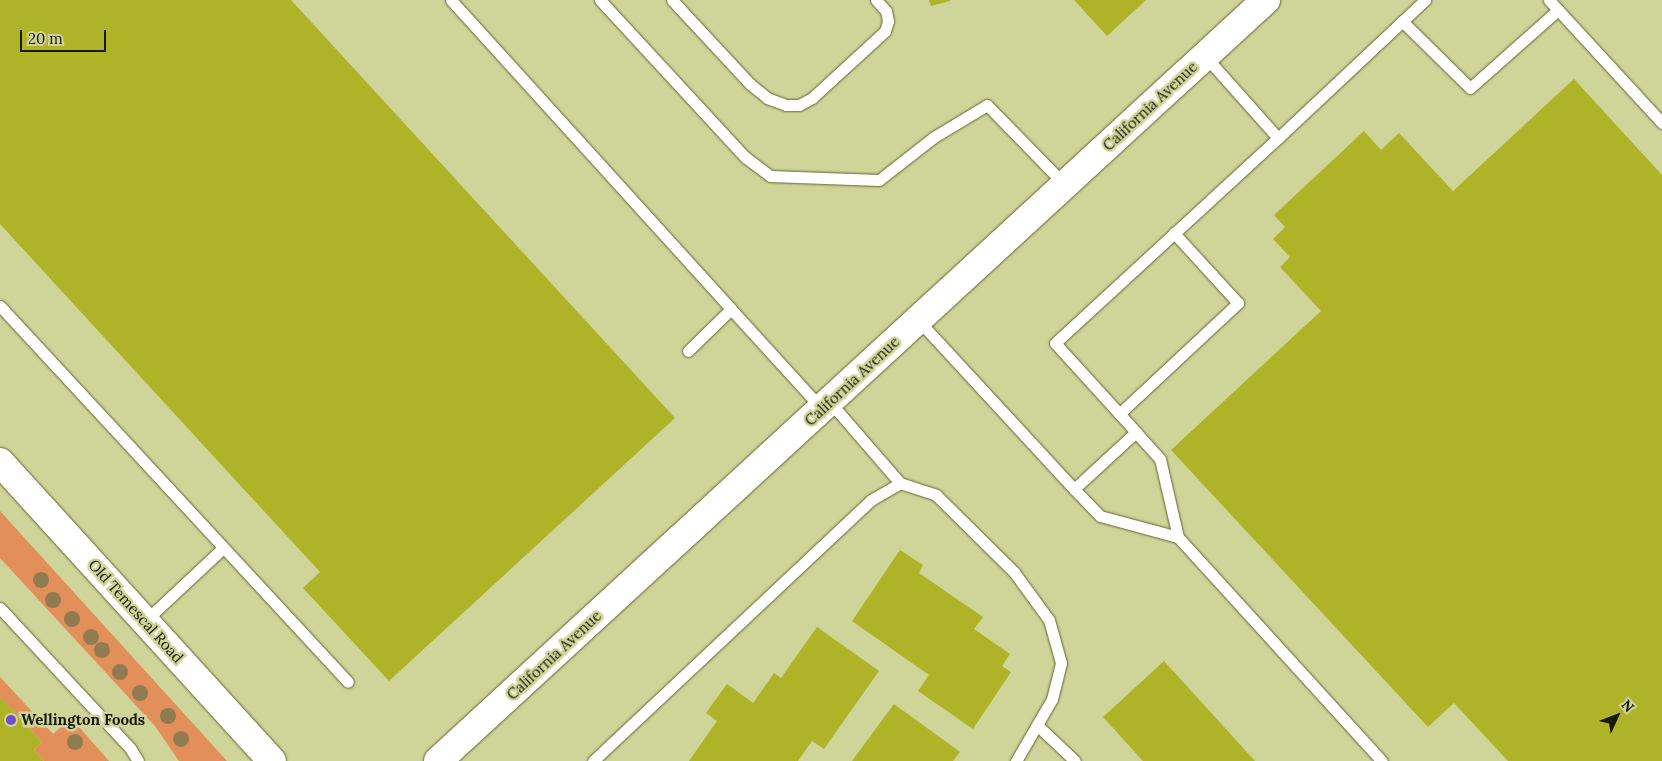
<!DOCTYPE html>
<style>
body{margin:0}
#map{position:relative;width:1662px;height:761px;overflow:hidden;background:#cfd499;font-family:Lora,serif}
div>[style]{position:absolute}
.green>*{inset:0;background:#e28f5a}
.building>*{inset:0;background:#aeb328}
.roads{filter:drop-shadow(0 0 1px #62652d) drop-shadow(0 0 1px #62652d)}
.service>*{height:11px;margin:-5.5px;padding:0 5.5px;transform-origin:5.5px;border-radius:5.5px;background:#fff}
.tertiary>*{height:28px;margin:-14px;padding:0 14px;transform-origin:14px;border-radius:14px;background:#fff}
.secondary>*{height:28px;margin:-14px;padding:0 14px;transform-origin:14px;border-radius:14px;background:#fff}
.trees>*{width:16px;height:16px;margin:-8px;border-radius:50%;background:#917c52}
.dots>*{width:14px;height:14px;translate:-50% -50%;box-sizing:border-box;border:2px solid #cfd499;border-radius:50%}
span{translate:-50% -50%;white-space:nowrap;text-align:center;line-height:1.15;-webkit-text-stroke:5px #cfd499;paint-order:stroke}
.street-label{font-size:15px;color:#191a04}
.poi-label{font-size:15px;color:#191a04;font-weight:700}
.left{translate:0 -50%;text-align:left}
.north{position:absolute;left:1592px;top:691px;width:50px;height:50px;-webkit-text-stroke:4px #cfd499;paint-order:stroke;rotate:47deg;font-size:14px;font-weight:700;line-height:20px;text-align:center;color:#191a04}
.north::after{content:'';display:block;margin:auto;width:18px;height:22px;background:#191a04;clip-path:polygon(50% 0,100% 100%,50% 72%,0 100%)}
.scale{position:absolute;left:20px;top:30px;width:86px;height:22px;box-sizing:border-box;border:2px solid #191a04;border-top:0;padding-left:6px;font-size:15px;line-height:18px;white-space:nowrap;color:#191a04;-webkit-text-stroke:4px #cfd499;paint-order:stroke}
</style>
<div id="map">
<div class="green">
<i style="clip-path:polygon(0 511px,227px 761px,179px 761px,155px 726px,0 558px)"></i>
<i style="clip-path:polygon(0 677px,53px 734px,71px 718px,109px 761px,44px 761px,34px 750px,42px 742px,0 697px)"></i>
</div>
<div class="building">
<i style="clip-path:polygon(0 0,291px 0,675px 418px,389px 681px,303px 588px,320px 572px,0 224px)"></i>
<i style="clip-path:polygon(929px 0,950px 0,950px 1px,931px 6px)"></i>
<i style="clip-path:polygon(1074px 0,1146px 0,1107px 36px)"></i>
<i style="clip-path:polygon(1574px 79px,1662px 175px,1662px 761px,1508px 761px,1454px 703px,1428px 727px,1171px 450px,1321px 311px,1280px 267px,1290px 257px,1273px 239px,1285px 227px,1274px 215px,1364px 131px,1381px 150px,1399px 133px,1453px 191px)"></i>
<i style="clip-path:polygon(900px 550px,923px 565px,919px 573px,983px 617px,974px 629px,1010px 654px,1002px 666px,1011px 672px,973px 729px,918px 691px,929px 675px,852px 621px)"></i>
<i style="clip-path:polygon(817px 627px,879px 671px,824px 749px,812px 741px,798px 761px,689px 761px,717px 721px,706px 713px,727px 684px,753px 703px,774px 673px,781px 678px)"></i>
<i style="clip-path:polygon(1164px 661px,1255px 761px,1143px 761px,1103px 717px)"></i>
<i style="clip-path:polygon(0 697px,42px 742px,34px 750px,44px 761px,0 761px)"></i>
<i style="clip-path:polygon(894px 704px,960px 752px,953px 761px,852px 761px)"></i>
</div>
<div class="roads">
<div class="service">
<i style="left:451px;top:0;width:417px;rotate:47.8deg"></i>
<i style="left:731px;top:309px;width:60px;rotate:135.7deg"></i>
<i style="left:600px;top:0;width:214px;rotate:47.3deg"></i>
<i style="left:745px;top:157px;width:31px;rotate:37deg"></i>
<i style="left:770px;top:176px;width:109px;rotate:2.1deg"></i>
<i style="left:879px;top:180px;width:70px;rotate:-38deg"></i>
<i style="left:934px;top:137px;width:62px;rotate:-31.1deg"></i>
<i style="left:987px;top:105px;width:112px;rotate:45.7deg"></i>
<i style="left:672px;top:0;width:115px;rotate:47.1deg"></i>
<i style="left:750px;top:84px;width:22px;rotate:39deg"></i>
<i style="left:767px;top:98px;width:20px;rotate:20deg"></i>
<i style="left:786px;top:105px;width:13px"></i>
<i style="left:799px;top:105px;width:15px;rotate:-28deg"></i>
<i style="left:812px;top:98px;width:99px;rotate:-42.5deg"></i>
<i style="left:885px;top:31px;width:10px;rotate:-73deg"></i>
<i style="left:888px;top:21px;width:10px;rotate:-101deg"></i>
<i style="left:886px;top:11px;width:15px;rotate:-132deg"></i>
<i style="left:1549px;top:0;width:167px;rotate:47.4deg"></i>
<i style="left:1402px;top:21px;width:95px;rotate:44.6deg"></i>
<i style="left:1470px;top:88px;width:118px;rotate:-41.6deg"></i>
<i style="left:1278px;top:138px;width:202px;rotate:-43.2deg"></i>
<i style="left:0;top:306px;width:512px;rotate:47.21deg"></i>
<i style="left:731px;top:309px;width:135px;rotate:47.7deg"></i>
<i style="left:918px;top:320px;width:230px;rotate:47.3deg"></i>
<i style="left:1074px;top:489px;width:84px;rotate:-42.6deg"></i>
<i style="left:1136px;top:432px;width:120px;rotate:-132.3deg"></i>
<i style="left:1055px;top:343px;width:303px;rotate:-42.6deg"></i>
<i style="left:1278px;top:138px;width:110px;rotate:-131.7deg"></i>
<i style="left:829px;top:401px;width:108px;rotate:49.1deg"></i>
<i style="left:1119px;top:414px;width:163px;rotate:-43deg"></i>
<i style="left:1238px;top:303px;width:95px;rotate:-132.4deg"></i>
<i style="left:1074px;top:489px;width:37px;rotate:46deg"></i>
<i style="left:1100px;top:516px;width:81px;rotate:15.1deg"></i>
<i style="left:1178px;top:537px;width:80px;rotate:-103deg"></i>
<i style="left:1160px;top:459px;width:36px;rotate:-132deg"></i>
<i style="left:1178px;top:537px;width:303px;rotate:47.7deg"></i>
<i style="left:0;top:608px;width:191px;rotate:47.1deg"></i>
<i style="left:130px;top:748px;width:15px;rotate:58deg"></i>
<i style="left:145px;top:621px;width:107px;rotate:-43.1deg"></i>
<i style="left:1037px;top:725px;width:52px;rotate:43.5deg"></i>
<i style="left:593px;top:761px;width:381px;rotate:-43.2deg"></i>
<i style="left:871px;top:500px;width:34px;rotate:-30deg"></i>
<i style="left:900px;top:483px;width:38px;rotate:18deg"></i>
<i style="left:936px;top:495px;width:110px;rotate:44.6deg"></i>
<i style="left:1014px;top:572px;width:59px;rotate:53.9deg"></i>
<i style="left:1049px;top:620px;width:45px;rotate:74.4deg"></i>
<i style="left:1061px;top:663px;width:37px;rotate:104deg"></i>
<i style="left:1052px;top:699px;width:72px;rotate:120.1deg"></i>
</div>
<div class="tertiary">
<i style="left:0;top:462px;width:404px;rotate:47.7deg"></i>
</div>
<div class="secondary">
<i style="left:438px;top:761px;width:1125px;rotate:-42.59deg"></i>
</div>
</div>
<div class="trees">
<i style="left:41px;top:580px"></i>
<i style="left:53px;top:600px"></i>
<i style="left:72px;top:619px"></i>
<i style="left:91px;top:637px"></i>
<i style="left:102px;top:650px"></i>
<i style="left:120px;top:672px"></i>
<i style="left:140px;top:693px"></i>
<i style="left:168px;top:716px"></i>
<i style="left:181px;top:739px"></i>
<i style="left:75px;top:742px"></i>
</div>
<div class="dots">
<i style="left:11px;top:720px;background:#704ec7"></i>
</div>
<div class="street-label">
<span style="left:1150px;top:106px;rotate:-43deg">California Avenue</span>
<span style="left:852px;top:381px;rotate:-43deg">California Avenue</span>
<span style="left:136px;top:611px;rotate:48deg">Old Temescal Road</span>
<span style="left:554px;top:655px;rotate:-43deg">California Avenue</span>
</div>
<div class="poi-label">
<span class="left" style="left:21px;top:720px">Wellington Foods</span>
</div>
<div class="north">N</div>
<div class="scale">20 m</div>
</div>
